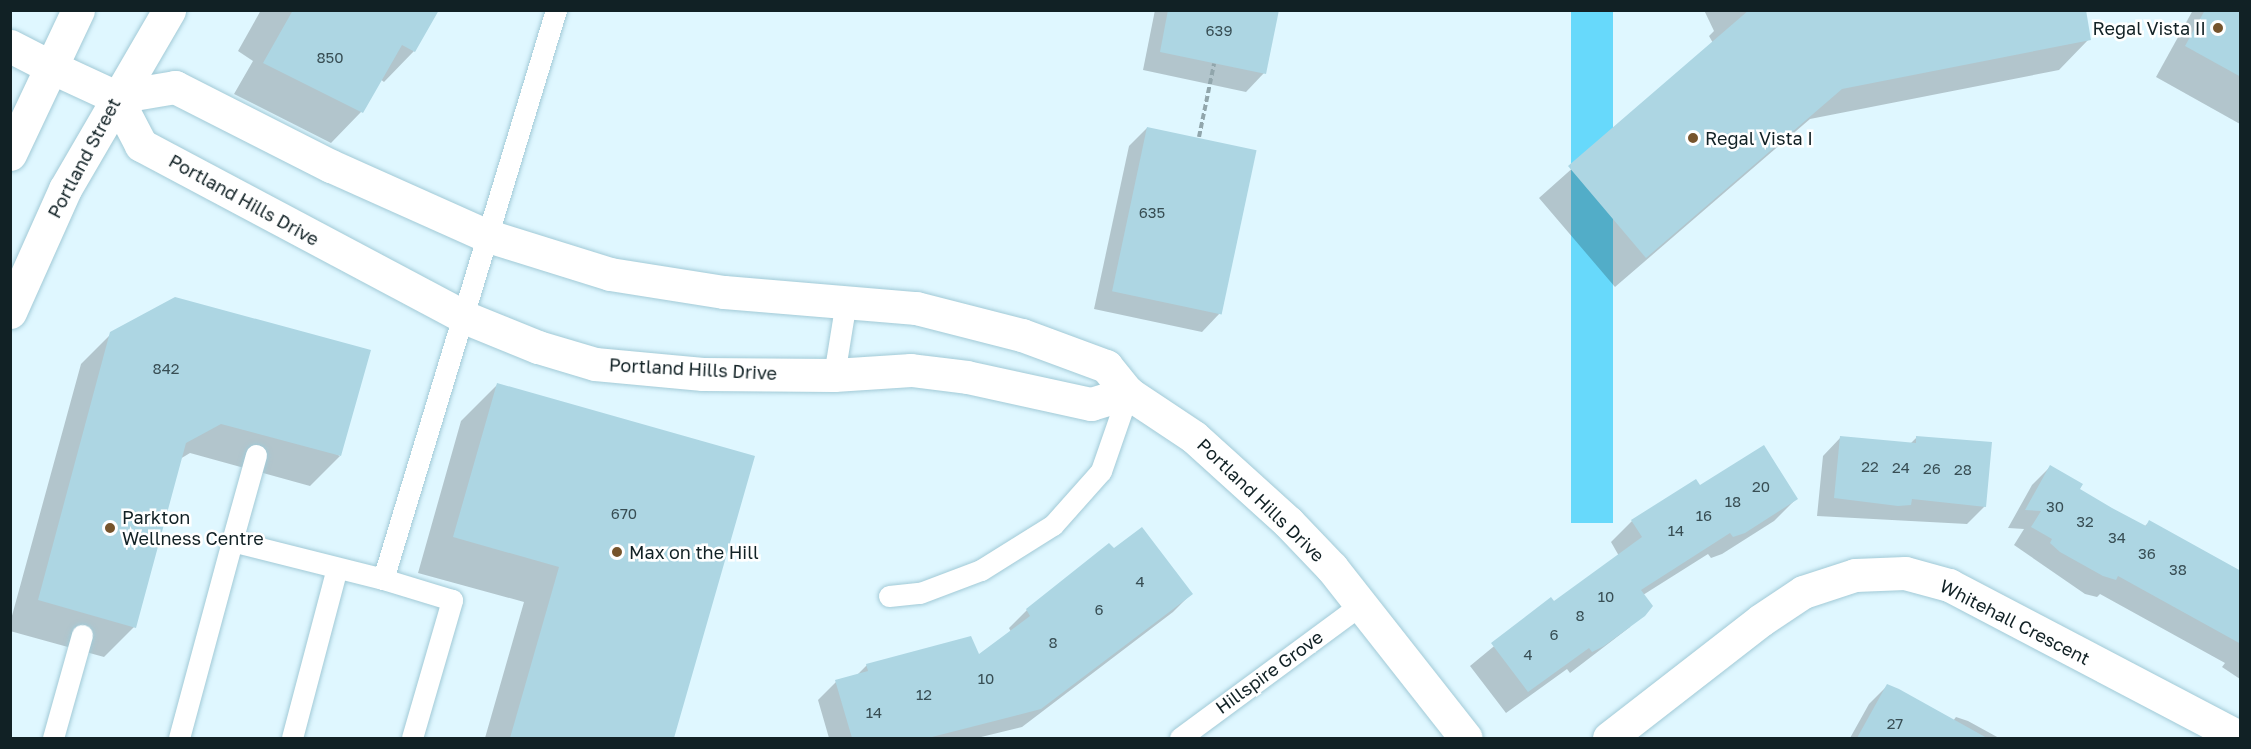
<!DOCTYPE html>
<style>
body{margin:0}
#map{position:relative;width:2251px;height:749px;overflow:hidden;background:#dff7ff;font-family:"Golos Text",sans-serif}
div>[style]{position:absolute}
.green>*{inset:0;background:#67d9fb;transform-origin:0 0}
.shadow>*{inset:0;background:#0003}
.building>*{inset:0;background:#add6e3;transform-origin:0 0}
.path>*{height:4px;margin-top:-2px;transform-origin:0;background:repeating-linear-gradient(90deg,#91a6ac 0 6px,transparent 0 9px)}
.roads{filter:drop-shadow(0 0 2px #a2cad7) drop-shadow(0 0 2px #a2cad7)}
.service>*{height:21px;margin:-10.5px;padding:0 10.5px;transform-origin:10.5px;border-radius:10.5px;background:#fff}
.minor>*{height:33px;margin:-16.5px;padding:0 16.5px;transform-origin:16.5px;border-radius:16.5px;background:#fff}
.tertiary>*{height:33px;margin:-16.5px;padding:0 16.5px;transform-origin:16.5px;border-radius:16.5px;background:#fff}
.secondary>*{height:33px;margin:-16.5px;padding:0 16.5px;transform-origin:16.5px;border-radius:16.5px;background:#fff}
.dots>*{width:16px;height:16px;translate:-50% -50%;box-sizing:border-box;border:3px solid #fff;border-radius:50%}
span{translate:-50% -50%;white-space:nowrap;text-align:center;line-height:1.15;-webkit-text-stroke:5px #fff;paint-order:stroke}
.number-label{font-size:15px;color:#384e54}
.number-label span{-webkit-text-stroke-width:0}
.poi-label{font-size:18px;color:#112125}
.right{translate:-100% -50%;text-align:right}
.left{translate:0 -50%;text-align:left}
.street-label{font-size:18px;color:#112125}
.frame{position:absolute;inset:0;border:12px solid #112125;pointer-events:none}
</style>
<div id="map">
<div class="green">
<i style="left:1571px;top:11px;width:42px;height:512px"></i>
</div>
<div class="shadow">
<i style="clip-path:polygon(261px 10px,437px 10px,414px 51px,384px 82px,380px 79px,361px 112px,331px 143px,234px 94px,253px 61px,238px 51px)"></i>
<i style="clip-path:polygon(1155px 10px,1277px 10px,1264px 73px,1246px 92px,1143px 70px)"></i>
<i style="clip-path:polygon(1704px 10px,2084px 10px,2089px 39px,2059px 70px,1810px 119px,1615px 287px,1539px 198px,1713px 43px,1709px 36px,1714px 31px)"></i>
<i style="clip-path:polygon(2193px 10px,2240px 10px,2240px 124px,2156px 77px)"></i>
<i style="clip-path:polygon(1147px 128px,1220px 313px,1202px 332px,1094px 309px,1129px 146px)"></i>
<i style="clip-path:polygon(111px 334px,340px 456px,310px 486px,190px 453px,180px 459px,134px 627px,104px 657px,10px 631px,10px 623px,81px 364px)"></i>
<i style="clip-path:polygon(497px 385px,753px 457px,673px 738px,485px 738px,524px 602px,418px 573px,461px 421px)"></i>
<i style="clip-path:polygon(1841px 437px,1910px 444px,1917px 437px,1985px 506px,1967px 524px,1817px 516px,1823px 456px)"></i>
<i style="clip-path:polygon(2050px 467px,2078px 490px,2144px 527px,2149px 522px,2240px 573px,2240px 679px,2222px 667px,2225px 663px,2100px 594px,2097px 597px,2085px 594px,2014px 545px,2024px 529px,2008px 528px,2032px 485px)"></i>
<i style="clip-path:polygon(1700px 487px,1796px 499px,1774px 521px,1722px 554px,1711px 558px,1708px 554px,1643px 595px,1630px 627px,1570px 673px,1567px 669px,1506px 713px,1470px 666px,1551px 599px,1554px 604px,1619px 556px,1611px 542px,1632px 521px)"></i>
<i style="clip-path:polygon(1114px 550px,1191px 594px,1173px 612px,1022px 727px,977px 738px,829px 738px,818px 700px,836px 682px,856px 676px,867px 665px,979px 656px,1011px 632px,1009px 628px,1027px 610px)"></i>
<i style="clip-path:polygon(1887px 686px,1953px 721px,1956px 717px,1968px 721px,1999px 738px,1850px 738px,1869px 704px)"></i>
</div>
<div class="building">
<i style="clip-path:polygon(293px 10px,439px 10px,415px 52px,402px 45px,363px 113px,263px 63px)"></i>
<i style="clip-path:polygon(1168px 10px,1279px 10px,1266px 74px,1160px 52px)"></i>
<i style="clip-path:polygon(1749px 10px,2086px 10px,2091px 40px,1842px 89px,1646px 258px,1568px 166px)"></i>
<i style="clip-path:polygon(2205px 10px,2241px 10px,2241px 77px,2185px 46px)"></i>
<i style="left:1147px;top:127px;width:112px;height:168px;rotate:12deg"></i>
<i style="clip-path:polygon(175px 297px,371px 350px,341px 456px,221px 424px,186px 443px,136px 628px,38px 600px,110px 332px)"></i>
<i style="clip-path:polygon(497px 383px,755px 456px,674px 738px,510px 738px,559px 567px,453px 537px)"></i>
<i style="clip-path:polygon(1840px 436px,1916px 443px,1916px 436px,1992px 442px,1986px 507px,1912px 499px,1911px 505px,1898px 506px,1834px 498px)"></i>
<i style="clip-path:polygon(1764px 445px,1798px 499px,1745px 533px,1733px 537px,1730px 533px,1641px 590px,1653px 606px,1645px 616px,1604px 646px,1592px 652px,1589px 648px,1528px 692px,1491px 643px,1551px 597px,1554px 601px,1642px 537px,1631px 520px,1696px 479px,1700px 485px)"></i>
<i style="clip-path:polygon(2050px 465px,2083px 484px,2080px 489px,2112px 508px,2146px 526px,2149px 520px,2241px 571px,2241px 644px,2118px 576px,2116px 580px,2103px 576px,2060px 552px,2050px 543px,2052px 539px,2031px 527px,2041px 511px,2025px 510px)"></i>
<i style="clip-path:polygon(1142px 527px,1193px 594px,1041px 709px,928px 738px,852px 738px,835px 680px,868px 671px,866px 664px,971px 636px,979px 654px,1030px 616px,1026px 609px,1109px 543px,1114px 548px)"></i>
<i style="clip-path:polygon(1887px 684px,1899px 689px,1987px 738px,1857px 738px)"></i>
</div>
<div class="path">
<i style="left:1199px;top:137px;width:75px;rotate:-78.4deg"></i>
</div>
<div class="roads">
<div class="service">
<i style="left:834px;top:375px;width:75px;rotate:-80.8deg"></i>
<i style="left:256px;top:455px;width:89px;rotate:105.6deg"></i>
<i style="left:232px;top:541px;width:156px;rotate:14.1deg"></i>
<i style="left:889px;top:596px;width:31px;rotate:-6deg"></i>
<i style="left:920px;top:593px;width:65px;rotate:-20.7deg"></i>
<i style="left:981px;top:570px;width:85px;rotate:-32deg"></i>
<i style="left:1053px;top:525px;width:72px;rotate:-48.4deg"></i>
<i style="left:1101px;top:471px;width:83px;rotate:-70.9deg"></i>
<i style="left:53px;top:738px;width:107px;rotate:-74.3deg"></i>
<i style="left:179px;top:738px;width:204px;rotate:-74.9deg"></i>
<i style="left:292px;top:738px;width:176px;rotate:-75.2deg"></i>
<i style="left:412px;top:738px;width:144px;rotate:-73.8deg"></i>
<i style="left:452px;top:600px;width:72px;rotate:-163.1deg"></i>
<i style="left:383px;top:579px;width:595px;rotate:-73.09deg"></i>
<i style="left:1180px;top:738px;width:222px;rotate:-36.4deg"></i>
</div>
<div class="minor">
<i style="left:10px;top:46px;width:46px;rotate:27.1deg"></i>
<i style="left:1609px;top:738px;width:192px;rotate:-37.8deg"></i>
<i style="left:1761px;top:620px;width:50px;rotate:-33.7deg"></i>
<i style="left:1803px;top:592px;width:55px;rotate:-18.1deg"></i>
<i style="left:1855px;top:575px;width:50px;rotate:-2.3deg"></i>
<i style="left:1905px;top:573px;width:46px;rotate:15.3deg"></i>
<i style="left:1949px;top:585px;width:329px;rotate:27.7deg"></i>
</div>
<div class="tertiary">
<i style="left:51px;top:67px;width:72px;rotate:24.8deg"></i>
<i style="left:116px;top:97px;width:60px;rotate:-9.6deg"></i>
<i style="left:175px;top:87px;width:175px;rotate:26.9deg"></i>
<i style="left:331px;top:166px;width:169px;rotate:24.1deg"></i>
<i style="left:485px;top:235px;width:131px;rotate:17.3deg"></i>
<i style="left:610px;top:274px;width:115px;rotate:9deg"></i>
<i style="left:724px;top:292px;width:193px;rotate:4.8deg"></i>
<i style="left:916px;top:308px;width:109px;rotate:14.3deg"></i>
<i style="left:1022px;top:335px;width:90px;rotate:20.3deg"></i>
<i style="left:1106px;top:366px;width:35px;rotate:51deg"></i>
<i style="left:1128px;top:393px;width:79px;rotate:33.7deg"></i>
<i style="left:1194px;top:437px;width:127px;rotate:42.1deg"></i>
<i style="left:1288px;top:522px;width:64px;rotate:46.3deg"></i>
<i style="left:1332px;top:568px;width:216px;rotate:51.8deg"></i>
<i style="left:116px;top:97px;width:54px;rotate:62.5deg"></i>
<i style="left:141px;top:145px;width:366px;rotate:28deg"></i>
<i style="left:464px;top:317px;width:80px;rotate:22.1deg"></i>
<i style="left:538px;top:347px;width:59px;rotate:16.6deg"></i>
<i style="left:595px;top:364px;width:108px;rotate:5.3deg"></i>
<i style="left:703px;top:374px;width:131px;rotate:0.4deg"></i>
<i style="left:834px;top:375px;width:77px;rotate:-3.7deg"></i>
<i style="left:911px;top:370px;width:56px;rotate:7.1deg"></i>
<i style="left:967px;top:377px;width:127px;rotate:12.3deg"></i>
<i style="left:1091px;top:404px;width:39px;rotate:-17deg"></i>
</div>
<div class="secondary">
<i style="left:10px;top:154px;width:159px;rotate:-64.7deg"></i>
<i style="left:10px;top:312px;width:135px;rotate:-65.9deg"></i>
<i style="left:65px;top:189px;width:207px;rotate:-59.8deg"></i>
</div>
</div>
<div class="dots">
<i style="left:2218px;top:28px;background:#76542c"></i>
<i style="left:1693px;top:138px;background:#76542c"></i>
<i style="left:110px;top:528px;background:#76542c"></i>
<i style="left:617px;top:552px;background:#76542c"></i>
</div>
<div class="number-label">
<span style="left:1219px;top:31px">639</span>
<span style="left:330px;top:58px">850</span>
<span style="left:1152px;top:213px">635</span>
<span style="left:166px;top:369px">842</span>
<span style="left:1870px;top:467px">22</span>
<span style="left:1901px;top:468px">24</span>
<span style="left:1932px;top:469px">26</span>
<span style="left:1963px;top:470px">28</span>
<span style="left:1761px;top:487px">20</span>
<span style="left:1733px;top:502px">18</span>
<span style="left:2055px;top:507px">30</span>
<span style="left:624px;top:514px">670</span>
<span style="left:1704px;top:516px">16</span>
<span style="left:2085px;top:522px">32</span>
<span style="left:1676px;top:531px">14</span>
<span style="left:2117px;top:538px">34</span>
<span style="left:2147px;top:554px">36</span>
<span style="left:2178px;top:570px">38</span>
<span style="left:1140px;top:582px">4</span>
<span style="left:1606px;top:597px">10</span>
<span style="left:1099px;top:610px">6</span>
<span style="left:1580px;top:616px">8</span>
<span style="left:1554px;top:635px">6</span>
<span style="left:1053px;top:643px">8</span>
<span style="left:1528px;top:655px">4</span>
<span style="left:986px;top:679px">10</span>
<span style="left:924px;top:695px">12</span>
<span style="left:874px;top:713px">14</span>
<span style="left:1895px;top:724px">27</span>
</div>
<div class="poi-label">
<span class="right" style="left:2206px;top:28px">Regal Vista II</span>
<span class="left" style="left:1705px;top:138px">Regal Vista I</span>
<span class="left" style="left:122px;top:528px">Parkton<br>Wellness Centre</span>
<span class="left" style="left:629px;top:552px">Max on the Hill</span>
</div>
<div class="street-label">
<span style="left:84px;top:158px;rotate:-62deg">Portland Street</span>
<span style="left:244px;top:200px;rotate:29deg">Portland Hills Drive</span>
<span style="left:693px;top:369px;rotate:3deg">Portland Hills Drive</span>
<span style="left:1261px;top:500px;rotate:44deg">Portland Hills Drive</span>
<span style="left:2015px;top:622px;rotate:27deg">Whitehall Crescent</span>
<span style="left:1269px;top:672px;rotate:-36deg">Hillspire Grove</span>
</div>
<div class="frame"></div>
</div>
